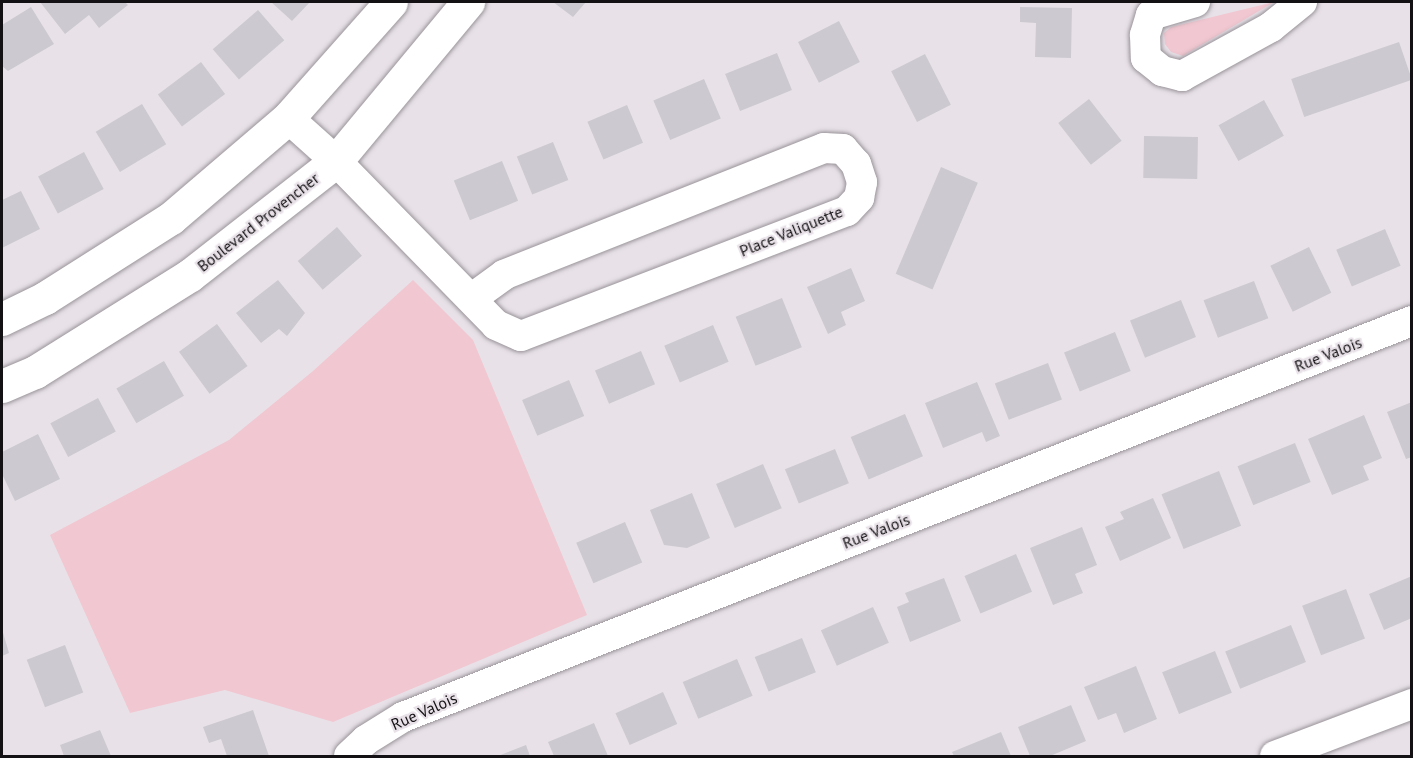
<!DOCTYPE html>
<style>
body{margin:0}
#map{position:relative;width:1413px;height:758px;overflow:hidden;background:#e8e2e8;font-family:"PT Sans",sans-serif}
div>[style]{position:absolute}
.green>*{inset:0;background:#f1c7d1}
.building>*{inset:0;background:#ccc9d0;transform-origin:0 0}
.roads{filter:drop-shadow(0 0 2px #999499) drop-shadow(0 0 2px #999499)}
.street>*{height:30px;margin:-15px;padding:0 15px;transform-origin:15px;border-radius:15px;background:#fff}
.secondary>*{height:33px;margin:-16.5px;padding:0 16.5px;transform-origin:16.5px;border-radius:16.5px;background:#fff}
span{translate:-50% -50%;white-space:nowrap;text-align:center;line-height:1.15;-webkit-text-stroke:4.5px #e8e2e8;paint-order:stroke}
.street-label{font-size:16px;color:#131113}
.frame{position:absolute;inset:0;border:3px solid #131113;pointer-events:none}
</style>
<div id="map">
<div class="green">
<i style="clip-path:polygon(1274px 2px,1183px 56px,1171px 52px,1165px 44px,1164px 33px,1171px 27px)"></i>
<i style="clip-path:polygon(413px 280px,473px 340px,587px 615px,333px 722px,225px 690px,130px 713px,50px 535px,229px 440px,313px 371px)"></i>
</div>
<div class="building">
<i style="clip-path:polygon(40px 2px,125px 2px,128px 5px,99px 28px,89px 15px,65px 34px)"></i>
<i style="clip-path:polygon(271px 2px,310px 2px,292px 21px)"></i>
<i style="clip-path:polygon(553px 2px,586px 2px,573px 17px)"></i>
<i style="clip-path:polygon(31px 7px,54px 44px,8px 71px,2px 66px,2px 25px)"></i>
<i style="clip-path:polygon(1020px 7px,1072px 8px,1071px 58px,1035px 57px,1036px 23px,1020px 22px)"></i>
<i style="left:258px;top:10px;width:40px;height:60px;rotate:49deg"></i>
<i style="left:839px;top:21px;width:46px;height:46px;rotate:63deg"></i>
<i style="left:1399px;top:42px;width:40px;height:114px;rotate:71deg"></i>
<i style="left:777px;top:53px;width:40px;height:56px;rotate:68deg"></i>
<i style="left:925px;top:54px;width:57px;height:38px;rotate:63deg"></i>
<i style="left:201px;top:62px;width:40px;height:54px;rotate:53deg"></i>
<i style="left:704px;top:79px;width:43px;height:55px;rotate:67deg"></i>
<i style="left:1089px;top:99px;width:53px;height:39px;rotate:52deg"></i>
<i style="left:1264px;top:100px;width:41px;height:52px;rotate:61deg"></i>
<i style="left:142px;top:104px;width:47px;height:54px;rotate:59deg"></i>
<i style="left:627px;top:105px;width:41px;height:43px;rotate:67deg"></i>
<i style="left:1144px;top:136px;width:54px;height:42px;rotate:1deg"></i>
<i style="left:553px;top:142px;width:41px;height:39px;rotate:68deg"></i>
<i style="left:84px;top:152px;width:42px;height:52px;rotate:62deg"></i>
<i style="left:502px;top:161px;width:43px;height:52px;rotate:68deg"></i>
<i style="left:941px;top:167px;width:40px;height:116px;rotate:23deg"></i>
<i style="clip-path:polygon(21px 191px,40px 229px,2px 248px,2px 200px)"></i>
<i style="left:337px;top:227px;width:38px;height:52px;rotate:49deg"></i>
<i style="left:1385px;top:229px;width:40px;height:53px;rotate:67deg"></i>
<i style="left:1309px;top:247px;width:51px;height:43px;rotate:64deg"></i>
<i style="clip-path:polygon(851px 268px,865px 301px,841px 312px,846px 325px,828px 334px,807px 287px)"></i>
<i style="clip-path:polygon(278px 280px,305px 313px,287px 336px,279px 329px,261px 343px,236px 313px)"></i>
<i style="left:1254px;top:281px;width:40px;height:54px;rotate:69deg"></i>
<i style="left:782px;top:298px;width:53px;height:50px;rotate:68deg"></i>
<i style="left:1181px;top:300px;width:40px;height:55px;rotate:68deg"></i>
<i style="left:217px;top:324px;width:52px;height:47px;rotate:54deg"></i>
<i style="left:713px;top:325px;width:40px;height:53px;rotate:67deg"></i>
<i style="left:1115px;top:332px;width:42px;height:55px;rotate:68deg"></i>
<i style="left:641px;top:351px;width:36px;height:50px;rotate:67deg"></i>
<i style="left:164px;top:361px;width:40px;height:55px;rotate:60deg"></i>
<i style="left:1048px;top:363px;width:39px;height:57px;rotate:69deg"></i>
<i style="left:569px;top:380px;width:39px;height:51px;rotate:67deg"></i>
<i style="clip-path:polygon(977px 382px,1000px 436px,986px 442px,982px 432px,943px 448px,925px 403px)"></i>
<i style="left:98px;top:398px;width:38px;height:54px;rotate:62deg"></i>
<i style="clip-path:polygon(1412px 402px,1412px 457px,1406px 459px,1387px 412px)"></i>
<i style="left:905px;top:414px;width:46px;height:59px;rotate:67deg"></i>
<i style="clip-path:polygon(1364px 415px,1382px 458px,1363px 466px,1369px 480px,1332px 495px,1308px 439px)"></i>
<i style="clip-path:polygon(38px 434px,60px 479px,15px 501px,2px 474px,2px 452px)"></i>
<i style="left:1295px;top:443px;width:42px;height:62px;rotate:68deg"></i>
<i style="left:835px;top:449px;width:37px;height:54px;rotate:68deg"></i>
<i style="left:763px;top:464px;width:48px;height:51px;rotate:67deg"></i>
<i style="left:1219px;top:471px;width:59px;height:62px;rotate:68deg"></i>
<i style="clip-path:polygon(692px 493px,710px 538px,687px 548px,664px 545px,650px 510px)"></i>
<i style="clip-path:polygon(1153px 498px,1171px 538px,1120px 561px,1105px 527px,1124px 519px,1120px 512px)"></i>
<i style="left:625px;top:522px;width:44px;height:53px;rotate:67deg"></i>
<i style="clip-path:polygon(1082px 527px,1097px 565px,1075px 574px,1083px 593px,1053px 605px,1030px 548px)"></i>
<i style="left:1016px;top:554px;width:41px;height:56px;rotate:67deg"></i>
<i style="clip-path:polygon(1412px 576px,1412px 618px,1384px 630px,1369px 594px)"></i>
<i style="clip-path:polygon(944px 578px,961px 621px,910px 642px,897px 607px,909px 602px,905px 593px)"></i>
<i style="left:1346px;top:589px;width:53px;height:47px;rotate:69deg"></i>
<i style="left:873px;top:607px;width:39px;height:57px;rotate:66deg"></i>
<i style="left:1291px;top:625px;width:40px;height:71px;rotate:68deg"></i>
<i style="clip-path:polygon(2px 629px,9px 653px,2px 656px)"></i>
<i style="left:802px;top:638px;width:37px;height:51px;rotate:68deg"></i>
<i style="left:65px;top:645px;width:51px;height:41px;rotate:69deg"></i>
<i style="left:1215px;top:651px;width:45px;height:57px;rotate:68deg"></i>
<i style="left:737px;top:659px;width:40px;height:59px;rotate:67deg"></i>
<i style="clip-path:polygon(1136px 666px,1157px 719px,1124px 733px,1116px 713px,1098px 720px,1084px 687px)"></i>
<i style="left:663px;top:692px;width:35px;height:52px;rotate:66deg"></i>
<i style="clip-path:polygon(1071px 705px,1086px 741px,1050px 756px,1030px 756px,1018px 727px)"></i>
<i style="clip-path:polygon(253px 710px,269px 756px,227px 756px,221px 739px,209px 743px,203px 727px)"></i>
<i style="clip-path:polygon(594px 723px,608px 756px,554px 756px,548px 742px)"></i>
<i style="clip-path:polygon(100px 730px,111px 756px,64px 756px,60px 745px)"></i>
<i style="clip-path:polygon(1001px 732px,1011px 756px,954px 756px,952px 752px)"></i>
<i style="clip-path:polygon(526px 745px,530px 756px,498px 756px)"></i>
</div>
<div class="roads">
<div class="street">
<i style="left:1195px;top:2px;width:46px;rotate:163.5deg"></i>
<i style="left:1151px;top:15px;width:21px;rotate:107deg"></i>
<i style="left:1145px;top:35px;width:23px;rotate:88deg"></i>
<i style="left:1146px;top:58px;width:21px;rotate:39deg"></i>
<i style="left:1162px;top:71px;width:21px;rotate:14deg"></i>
<i style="left:1182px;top:76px;width:102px;rotate:-28.8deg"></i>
<i style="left:1271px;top:27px;width:40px;rotate:-39deg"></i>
<i style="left:288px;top:118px;width:64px;rotate:41.9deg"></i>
<i style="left:336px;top:161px;width:229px;rotate:45.7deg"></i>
<i style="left:496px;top:325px;width:27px;rotate:24deg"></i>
<i style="left:521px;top:336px;width:349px;rotate:-21deg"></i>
<i style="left:847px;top:211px;width:18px;rotate:-47deg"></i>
<i style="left:859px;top:198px;width:16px;rotate:-79deg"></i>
<i style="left:862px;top:182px;width:19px;rotate:-108deg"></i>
<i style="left:856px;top:164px;width:20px;rotate:-131deg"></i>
<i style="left:843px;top:149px;width:19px;rotate:-177deg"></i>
<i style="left:824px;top:148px;width:344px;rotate:158.4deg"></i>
<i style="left:504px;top:275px;width:39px;rotate:144deg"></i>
<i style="left:349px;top:756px;width:23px;rotate:-43deg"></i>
<i style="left:366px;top:740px;width:44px;rotate:-31.9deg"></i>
<i style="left:403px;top:717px;width:1084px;rotate:-21.43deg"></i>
<i style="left:1275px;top:756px;width:147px;rotate:-20.8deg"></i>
</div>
<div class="secondary">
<i style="left:2px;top:319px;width:48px;rotate:-26deg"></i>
<i style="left:45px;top:298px;width:149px;rotate:-32.4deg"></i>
<i style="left:171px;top:218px;width:154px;rotate:-40.5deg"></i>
<i style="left:288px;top:118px;width:155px;rotate:-48.4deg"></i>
<i style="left:2px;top:386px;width:36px;rotate:-23deg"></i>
<i style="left:35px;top:372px;width:183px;rotate:-32deg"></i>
<i style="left:190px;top:275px;width:185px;rotate:-38deg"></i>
<i style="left:336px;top:161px;width:207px;rotate:-50.3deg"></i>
</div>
</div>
<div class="street-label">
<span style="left:258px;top:222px;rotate:-38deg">Boulevard Provencher</span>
<span style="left:791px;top:231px;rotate:-22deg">Place Valiquette</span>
<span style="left:1328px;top:354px;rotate:-21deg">Rue Valois</span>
<span style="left:876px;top:531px;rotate:-21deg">Rue Valois</span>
<span style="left:424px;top:711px;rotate:-24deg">Rue Valois</span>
</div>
<div class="frame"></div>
</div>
